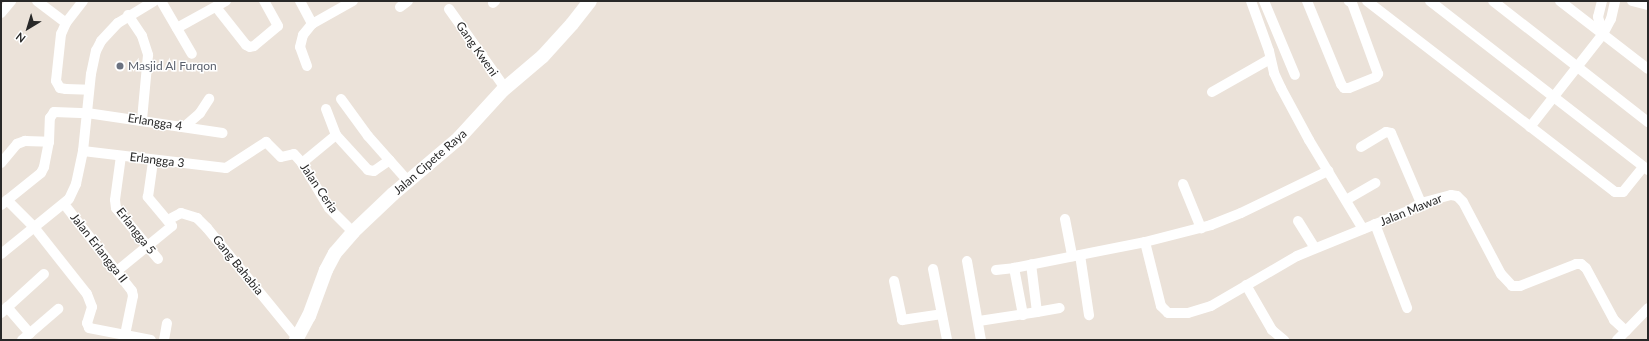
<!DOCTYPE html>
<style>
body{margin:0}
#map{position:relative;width:1649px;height:341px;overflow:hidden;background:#ebe2d9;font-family:Lato,sans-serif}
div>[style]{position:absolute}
.minor>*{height:10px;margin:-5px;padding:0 5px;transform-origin:5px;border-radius:5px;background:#fff}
.secondary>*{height:14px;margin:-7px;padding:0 7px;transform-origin:7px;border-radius:7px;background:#fff}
.dots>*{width:11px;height:11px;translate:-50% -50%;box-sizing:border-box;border:2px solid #fff;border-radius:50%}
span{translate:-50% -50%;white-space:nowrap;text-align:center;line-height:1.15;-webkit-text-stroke:3px #fff;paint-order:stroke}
.street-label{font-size:12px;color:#282828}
.worship-label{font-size:12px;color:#5b616d}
.left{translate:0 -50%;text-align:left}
.frame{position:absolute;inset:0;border:2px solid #282828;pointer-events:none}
.north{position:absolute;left:8px;top:8px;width:40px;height:40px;-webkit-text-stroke:3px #fff;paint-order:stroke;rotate:218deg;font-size:11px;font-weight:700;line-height:16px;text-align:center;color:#282828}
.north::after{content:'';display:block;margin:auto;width:14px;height:18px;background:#282828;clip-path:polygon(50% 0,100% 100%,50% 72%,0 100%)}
</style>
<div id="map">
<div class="minor">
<i style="left:37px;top:1px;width:36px;rotate:37deg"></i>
<i style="left:83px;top:1px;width:28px;rotate:128deg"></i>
<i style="left:66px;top:23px;width:12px;rotate:114deg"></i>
<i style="left:61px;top:34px;width:47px;rotate:96.1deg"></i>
<i style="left:56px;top:81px;width:8px;rotate:60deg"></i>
<i style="left:60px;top:88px;width:6px;rotate:9deg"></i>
<i style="left:66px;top:89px;width:23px;rotate:2deg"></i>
<i style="left:161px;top:1px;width:61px;rotate:59.7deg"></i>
<i style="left:300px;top:1px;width:26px;rotate:62deg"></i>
<i style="left:1251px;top:1px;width:53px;rotate:70.2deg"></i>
<i style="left:1269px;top:51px;width:23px;rotate:77deg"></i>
<i style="left:1274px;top:73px;width:17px;rotate:65deg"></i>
<i style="left:1281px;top:88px;width:59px;rotate:61.7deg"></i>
<i style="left:1309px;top:140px;width:104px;rotate:58.8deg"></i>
<i style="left:1264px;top:1px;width:80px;rotate:67.3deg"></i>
<i style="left:1307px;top:1px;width:90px;rotate:67.7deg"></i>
<i style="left:1341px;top:84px;width:5px;rotate:53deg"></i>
<i style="left:1344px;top:88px;width:5px"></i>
<i style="left:1349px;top:88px;width:29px;rotate:-22deg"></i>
<i style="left:1376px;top:77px;width:4px;rotate:-56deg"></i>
<i style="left:1378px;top:74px;width:76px;rotate:-110.1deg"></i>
<i style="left:1352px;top:3px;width:4px;rotate:-146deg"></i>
<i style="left:1367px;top:1px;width:313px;rotate:37.6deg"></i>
<i style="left:1615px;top:192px;width:8px"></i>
<i style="left:1623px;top:192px;width:32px;rotate:-51deg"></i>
<i style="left:1430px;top:1px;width:276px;rotate:37.8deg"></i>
<i style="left:1493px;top:1px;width:197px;rotate:38deg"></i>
<i style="left:1560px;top:1px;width:111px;rotate:37.7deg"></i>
<i style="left:1602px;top:1px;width:16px;rotate:104deg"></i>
<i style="left:1598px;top:17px;width:18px;rotate:74deg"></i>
<i style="left:1632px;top:1px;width:16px;rotate:14deg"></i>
<i style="left:493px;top:3px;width:3px;rotate:-45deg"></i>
<i style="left:216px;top:7px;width:48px;rotate:51.7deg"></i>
<i style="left:246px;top:45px;width:4px;rotate:27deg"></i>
<i style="left:250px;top:47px;width:4px;rotate:-14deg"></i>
<i style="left:254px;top:46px;width:31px;rotate:-40deg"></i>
<i style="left:278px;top:26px;width:29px;rotate:-119deg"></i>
<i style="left:400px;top:7px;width:10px;rotate:-37deg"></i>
<i style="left:449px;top:9px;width:97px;rotate:54.7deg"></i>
<i style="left:1px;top:13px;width:16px;rotate:-50deg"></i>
<i style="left:128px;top:15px;width:25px;rotate:56deg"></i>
<i style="left:142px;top:36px;width:20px;rotate:72deg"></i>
<i style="left:148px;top:55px;width:65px;rotate:95.3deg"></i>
<i style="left:177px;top:28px;width:56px;rotate:-28.9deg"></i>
<i style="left:307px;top:66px;width:20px;rotate:-110deg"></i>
<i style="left:300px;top:47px;width:12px;rotate:-76deg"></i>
<i style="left:303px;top:35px;width:14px;rotate:-51deg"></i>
<i style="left:312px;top:24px;width:47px;rotate:-29.3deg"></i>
<i style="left:1212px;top:92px;width:67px;rotate:-29.6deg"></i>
<i style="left:341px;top:99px;width:46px;rotate:53.9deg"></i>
<i style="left:368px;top:136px;width:60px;rotate:48.4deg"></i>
<i style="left:326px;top:109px;width:28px;rotate:69deg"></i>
<i style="left:336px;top:135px;width:47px;rotate:47.6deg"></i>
<i style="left:368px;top:170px;width:6px;rotate:9deg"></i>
<i style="left:374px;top:171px;width:19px;rotate:-35deg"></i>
<i style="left:184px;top:127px;width:21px;rotate:-41deg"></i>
<i style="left:200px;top:113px;width:17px;rotate:-57deg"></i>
<i style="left:1530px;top:127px;width:118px;rotate:-51.9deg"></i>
<i style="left:1603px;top:34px;width:17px;rotate:-62deg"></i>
<i style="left:1611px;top:19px;width:18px;rotate:-77deg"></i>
<i style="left:1361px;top:147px;width:29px;rotate:-31deg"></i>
<i style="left:1386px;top:132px;width:5px;rotate:11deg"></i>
<i style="left:1391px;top:133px;width:76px;rotate:66.8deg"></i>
<i style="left:83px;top:151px;width:144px;rotate:6.8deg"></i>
<i style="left:226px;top:168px;width:48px;rotate:-33deg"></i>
<i style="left:266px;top:142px;width:21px;rotate:45deg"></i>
<i style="left:281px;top:157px;width:13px;rotate:-13deg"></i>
<i style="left:294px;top:154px;width:12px;rotate:48deg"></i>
<i style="left:302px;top:163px;width:52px;rotate:59deg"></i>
<i style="left:329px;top:208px;width:34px;rotate:45deg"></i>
<i style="left:121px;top:156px;width:44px;rotate:97.8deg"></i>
<i style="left:115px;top:200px;width:8px;rotate:83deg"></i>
<i style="left:116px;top:208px;width:66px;rotate:50.5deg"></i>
<i style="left:1px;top:163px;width:25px;rotate:-50deg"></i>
<i style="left:17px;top:144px;width:9px;rotate:-21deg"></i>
<i style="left:25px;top:141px;width:24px;rotate:2deg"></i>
<i style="left:302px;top:163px;width:44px;rotate:-39.5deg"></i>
<i style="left:1183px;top:184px;width:48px;rotate:67.8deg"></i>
<i style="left:7px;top:200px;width:38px;rotate:45deg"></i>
<i style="left:34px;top:227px;width:85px;rotate:51.7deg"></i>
<i style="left:87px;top:294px;width:14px;rotate:69deg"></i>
<i style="left:92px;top:307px;width:17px;rotate:107deg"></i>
<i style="left:87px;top:323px;width:5px;rotate:68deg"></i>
<i style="left:89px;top:328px;width:63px;rotate:11deg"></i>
<i style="left:1346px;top:200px;width:34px;rotate:-30deg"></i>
<i style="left:64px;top:204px;width:110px;rotate:52deg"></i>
<i style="left:132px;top:291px;width:5px;rotate:79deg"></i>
<i style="left:133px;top:296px;width:45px;rotate:101.6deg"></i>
<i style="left:1px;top:205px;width:51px;rotate:-38.7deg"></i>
<i style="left:41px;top:173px;width:7px;rotate:-63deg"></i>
<i style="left:44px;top:167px;width:25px;rotate:-79deg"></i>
<i style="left:49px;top:142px;width:24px;rotate:-88deg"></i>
<i style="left:50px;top:118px;width:7px;rotate:-56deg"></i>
<i style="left:54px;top:112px;width:33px;rotate:2deg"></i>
<i style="left:87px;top:113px;width:137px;rotate:8.4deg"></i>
<i style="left:1065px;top:219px;width:38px;rotate:79deg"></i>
<i style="left:168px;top:220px;width:15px;rotate:-28deg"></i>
<i style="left:181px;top:213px;width:17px;rotate:17deg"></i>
<i style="left:197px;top:218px;width:14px;rotate:45deg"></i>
<i style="left:207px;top:228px;width:142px;rotate:50.7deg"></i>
<i style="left:1298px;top:221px;width:32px;rotate:58deg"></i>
<i style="left:1375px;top:224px;width:90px;rotate:69.1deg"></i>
<i style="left:1145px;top:242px;width:66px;rotate:76deg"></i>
<i style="left:1161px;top:306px;width:10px;rotate:45deg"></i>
<i style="left:1168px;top:313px;width:20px"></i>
<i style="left:1188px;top:313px;width:24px;rotate:-17deg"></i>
<i style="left:1211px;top:306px;width:99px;rotate:-30.2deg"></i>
<i style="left:1297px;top:256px;width:120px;rotate:-22.1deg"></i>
<i style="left:1408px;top:211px;width:15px;rotate:-32deg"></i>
<i style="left:1421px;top:203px;width:31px;rotate:-15deg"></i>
<i style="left:1451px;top:195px;width:6px;rotate:9deg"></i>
<i style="left:1457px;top:196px;width:8px;rotate:45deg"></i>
<i style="left:1463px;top:202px;width:81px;rotate:62.2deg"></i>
<i style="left:1501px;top:274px;width:16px;rotate:47deg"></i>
<i style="left:1512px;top:286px;width:8px"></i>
<i style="left:1520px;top:286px;width:60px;rotate:-21.4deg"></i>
<i style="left:1576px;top:264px;width:5px"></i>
<i style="left:1581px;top:264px;width:6px;rotate:39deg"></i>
<i style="left:1586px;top:268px;width:59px;rotate:61.7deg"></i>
<i style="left:1614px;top:320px;width:16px;rotate:43deg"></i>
<i style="left:1626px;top:331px;width:32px;rotate:-46deg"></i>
<i style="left:1px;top:254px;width:87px;rotate:-39deg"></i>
<i style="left:69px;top:199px;width:17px;rotate:-65deg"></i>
<i style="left:76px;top:184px;width:34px;rotate:-78deg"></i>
<i style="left:83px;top:151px;width:77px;rotate:-84.1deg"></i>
<i style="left:91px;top:74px;width:24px;rotate:-78deg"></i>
<i style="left:96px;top:51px;width:11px;rotate:-63deg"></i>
<i style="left:101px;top:41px;width:25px;rotate:-47deg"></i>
<i style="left:118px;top:23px;width:42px;rotate:-31.4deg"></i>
<i style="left:1080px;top:255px;width:61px;rotate:81.5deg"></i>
<i style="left:967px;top:261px;width:80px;rotate:80deg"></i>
<i style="left:933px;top:269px;width:72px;rotate:78.8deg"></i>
<i style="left:996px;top:270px;width:18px;rotate:-6deg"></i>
<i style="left:117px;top:271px;width:71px;rotate:-39.3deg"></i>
<i style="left:172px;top:226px;width:38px;rotate:-130deg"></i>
<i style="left:148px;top:197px;width:37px;rotate:-82deg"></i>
<i style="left:894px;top:281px;width:40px;rotate:78deg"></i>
<i style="left:902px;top:320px;width:40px;rotate:-8.5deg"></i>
<i style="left:1246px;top:285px;width:52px;rotate:60deg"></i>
<i style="left:1272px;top:330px;width:16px;rotate:40deg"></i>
<i style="left:7px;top:307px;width:35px;rotate:49deg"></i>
<i style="left:1037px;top:312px;width:23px;rotate:-10deg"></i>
<i style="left:1px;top:313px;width:58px;rotate:-42.2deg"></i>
<i style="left:1023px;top:315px;width:48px;rotate:-100.8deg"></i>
<i style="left:1014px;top:268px;width:134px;rotate:-11.2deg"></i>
<i style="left:1145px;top:242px;width:68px;rotate:-14.4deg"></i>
<i style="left:1211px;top:225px;width:32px;rotate:-22deg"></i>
<i style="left:1241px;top:213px;width:97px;rotate:-25.8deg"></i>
<i style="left:979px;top:321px;width:59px;rotate:-8.8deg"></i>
<i style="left:1037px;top:312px;width:48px;rotate:-97.1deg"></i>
<i style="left:22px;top:340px;width:48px;rotate:-40.7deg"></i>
<i style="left:164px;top:340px;width:17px;rotate:-80deg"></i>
<i style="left:1617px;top:340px;width:13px;rotate:-45deg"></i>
</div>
<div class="secondary">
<i style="left:296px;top:340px;width:27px;rotate:-62deg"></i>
<i style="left:309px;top:316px;width:49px;rotate:-69.7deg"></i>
<i style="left:326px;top:270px;width:19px;rotate:-62deg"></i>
<i style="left:335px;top:253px;width:28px;rotate:-49deg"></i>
<i style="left:353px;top:232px;width:55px;rotate:-43.5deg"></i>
<i style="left:393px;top:194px;width:87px;rotate:-40.3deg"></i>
<i style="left:459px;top:138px;width:65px;rotate:-47.5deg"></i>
<i style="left:503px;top:90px;width:52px;rotate:-40.4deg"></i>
<i style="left:543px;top:56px;width:43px;rotate:-47.8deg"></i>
<i style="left:572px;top:24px;width:29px;rotate:-52deg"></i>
</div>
<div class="dots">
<i style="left:120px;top:66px;background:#6b7280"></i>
</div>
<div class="street-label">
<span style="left:477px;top:49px;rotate:55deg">Gang Kweni</span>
<span style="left:155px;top:122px;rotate:9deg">Erlangga 4</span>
<span style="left:157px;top:160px;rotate:7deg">Erlangga 3</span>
<span style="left:430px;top:162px;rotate:-41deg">Jalan Cipete Raya</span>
<span style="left:319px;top:188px;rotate:56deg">Jalan Ceria</span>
<span style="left:1411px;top:210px;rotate:-22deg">Jalan Mawar</span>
<span style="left:136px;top:231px;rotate:52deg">Erlangga 5</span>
<span style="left:99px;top:248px;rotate:52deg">Jalan Erlangga II</span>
<span style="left:238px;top:265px;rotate:51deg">Gang Bahabia</span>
</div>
<div class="worship-label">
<span class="left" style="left:128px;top:66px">Masjid Al Furqon</span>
</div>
<div class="frame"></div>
<div class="north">N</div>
</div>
